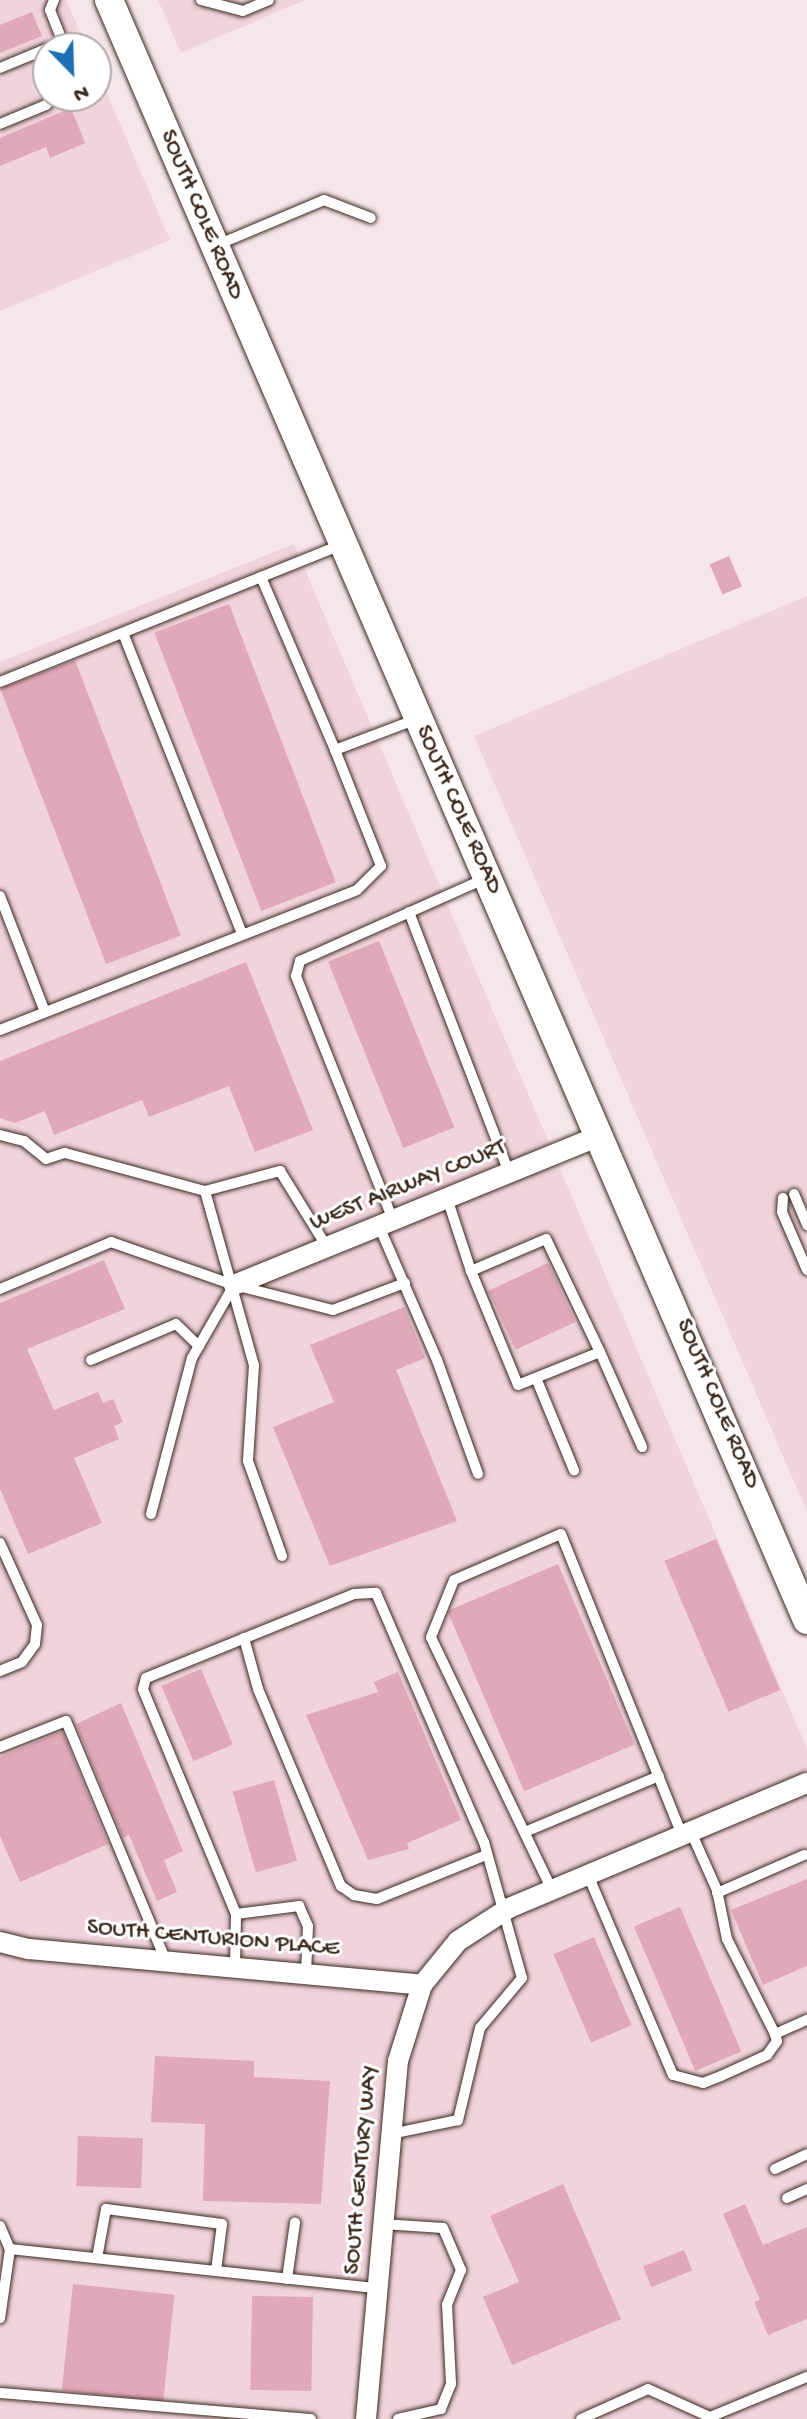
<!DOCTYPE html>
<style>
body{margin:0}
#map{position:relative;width:807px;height:2419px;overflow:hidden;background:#f6e5ea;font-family:"Gochi Hand",sans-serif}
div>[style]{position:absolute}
.built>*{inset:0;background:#f0d3db}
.building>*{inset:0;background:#e1a8b9;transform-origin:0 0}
.roads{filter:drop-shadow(0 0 2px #3b2a1e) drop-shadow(0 0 2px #3b2a1e)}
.service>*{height:10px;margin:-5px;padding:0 5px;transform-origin:5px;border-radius:5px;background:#fff}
.minor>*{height:20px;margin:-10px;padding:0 10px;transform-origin:10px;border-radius:10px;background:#fff}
.secondary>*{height:28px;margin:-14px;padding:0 14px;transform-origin:14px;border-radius:14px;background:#fff}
span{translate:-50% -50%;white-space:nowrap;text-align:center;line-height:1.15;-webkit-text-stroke:6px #fff;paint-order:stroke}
.street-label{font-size:24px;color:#3b2a1e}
.north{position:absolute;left:32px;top:32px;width:80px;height:80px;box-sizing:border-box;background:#fff;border:2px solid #b1aaa5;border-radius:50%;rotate:157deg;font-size:22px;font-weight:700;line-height:32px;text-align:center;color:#3b2a1e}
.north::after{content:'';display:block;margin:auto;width:28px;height:36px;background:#1f6fb2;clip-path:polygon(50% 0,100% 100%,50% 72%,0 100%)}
</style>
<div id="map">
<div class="built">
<i style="clip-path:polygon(0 0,66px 0,87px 48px,48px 48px,48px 96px,96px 96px,96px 68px,170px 240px,0 311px)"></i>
<i style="clip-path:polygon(158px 0,305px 0,181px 53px)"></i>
<i style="clip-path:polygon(294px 544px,807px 1749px,807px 2419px,0 2419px,0 662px)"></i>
<i style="clip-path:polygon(807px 596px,807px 1512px,474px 736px)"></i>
</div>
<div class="building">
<i style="clip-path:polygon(32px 12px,42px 36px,0 53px,0 25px)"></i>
<i style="clip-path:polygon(71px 108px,85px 143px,50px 158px,46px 147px,0 166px,0 138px)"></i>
<i style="left:729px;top:556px;width:33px;height:21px;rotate:67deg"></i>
<i style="left:229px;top:604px;width:298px;height:80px;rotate:69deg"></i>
<i style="left:75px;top:660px;width:295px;height:80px;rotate:69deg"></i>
<i style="left:379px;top:941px;width:201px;height:55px;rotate:68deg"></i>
<i style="clip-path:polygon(246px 962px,313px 1130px,255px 1152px,229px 1086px,149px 1117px,142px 1100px,54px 1135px,45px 1111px,15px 1123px,0 1118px,0 1061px)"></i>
<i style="clip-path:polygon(104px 1260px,125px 1309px,27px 1349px,54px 1410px,98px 1392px,103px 1403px,113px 1399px,123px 1422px,114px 1426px,119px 1439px,74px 1458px,102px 1523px,28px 1554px,0 1489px,0 1303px)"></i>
<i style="left:548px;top:1263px;width:65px;height:66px;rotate:65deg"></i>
<i style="clip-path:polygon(404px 1307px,425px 1358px,396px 1370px,457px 1521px,330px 1566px,273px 1427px,334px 1402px,310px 1345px)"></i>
<i style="left:716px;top:1539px;width:164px;height:56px;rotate:67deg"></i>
<i style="left:558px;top:1564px;width:196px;height:120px;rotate:67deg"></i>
<i style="left:201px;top:1669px;width:82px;height:43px;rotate:67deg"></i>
<i style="clip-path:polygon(398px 1672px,461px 1820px,407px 1843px,409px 1849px,368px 1860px,306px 1715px,378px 1692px,374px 1682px)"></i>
<i style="clip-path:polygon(121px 1703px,183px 1851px,164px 1860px,177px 1892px,157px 1901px,129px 1835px,123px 1838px,76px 1724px)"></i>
<i style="clip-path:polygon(62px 1731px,108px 1844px,20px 1882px,0 1836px,0 1757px)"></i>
<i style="left:274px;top:1780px;width:84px;height:43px;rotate:74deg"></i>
<i style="clip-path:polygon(807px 1879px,807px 1966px,763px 1985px,731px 1910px)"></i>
<i style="left:680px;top:1907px;width:157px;height:50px;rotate:67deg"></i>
<i style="left:594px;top:1937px;width:96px;height:44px;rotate:67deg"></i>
<i style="clip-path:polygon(155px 2056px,254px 2061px,254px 2077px,330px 2081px,321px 2204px,203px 2201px,205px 2124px,151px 2122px)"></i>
<i style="left:78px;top:2136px;width:65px;height:50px;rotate:2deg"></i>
<i style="clip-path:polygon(563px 2184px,621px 2319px,512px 2365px,483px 2297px,519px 2282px,490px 2216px)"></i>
<i style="clip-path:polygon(745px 2204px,763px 2245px,807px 2227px,807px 2319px,768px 2335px,754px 2302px,760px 2300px,723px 2214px)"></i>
<i style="left:684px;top:2250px;width:22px;height:44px;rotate:68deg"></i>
<i style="left:73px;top:2284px;width:102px;height:107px;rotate:6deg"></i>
<i style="left:252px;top:2296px;width:61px;height:94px;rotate:1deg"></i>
</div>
<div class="roads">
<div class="service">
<i style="left:54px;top:0;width:11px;rotate:112deg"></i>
<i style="left:50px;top:10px;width:41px;rotate:68.5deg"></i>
<i style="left:201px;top:0;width:43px;rotate:14.7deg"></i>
<i style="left:243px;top:11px;width:28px;rotate:-23deg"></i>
<i style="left:0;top:68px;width:52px;rotate:-22.6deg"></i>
<i style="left:0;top:124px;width:50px;rotate:-22.4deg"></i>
<i style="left:46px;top:105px;width:12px;rotate:-48deg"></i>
<i style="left:217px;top:245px;width:116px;rotate:-22.8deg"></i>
<i style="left:324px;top:200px;width:50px;rotate:21deg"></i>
<i style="left:261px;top:577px;width:188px;rotate:66.8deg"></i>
<i style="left:123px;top:633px;width:324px;rotate:68.4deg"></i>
<i style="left:0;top:682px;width:367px;rotate:-21.9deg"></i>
<i style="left:0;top:896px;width:124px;rotate:68.8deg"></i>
<i style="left:409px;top:912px;width:280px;rotate:69deg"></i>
<i style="left:0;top:1030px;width:383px;rotate:-21.4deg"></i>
<i style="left:357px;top:890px;width:34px;rotate:-45deg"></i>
<i style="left:381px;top:866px;width:125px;rotate:-111.6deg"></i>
<i style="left:335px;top:750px;width:88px;rotate:-20.7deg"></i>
<i style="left:0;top:1135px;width:25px;rotate:14deg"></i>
<i style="left:24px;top:1141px;width:28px;rotate:39deg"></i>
<i style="left:46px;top:1159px;width:20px;rotate:-18deg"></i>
<i style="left:65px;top:1153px;width:145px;rotate:15.2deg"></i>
<i style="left:205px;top:1191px;width:78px;rotate:-14.9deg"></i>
<i style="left:280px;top:1171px;width:89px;rotate:58.3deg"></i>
<i style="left:205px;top:1191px;width:181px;rotate:74.3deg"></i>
<i style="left:254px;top:1365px;width:96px;rotate:93.6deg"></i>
<i style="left:248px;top:1461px;width:101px;rotate:70.3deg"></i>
<i style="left:794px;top:1194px;width:34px;rotate:67deg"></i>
<i style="left:447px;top:1198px;width:77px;rotate:71.8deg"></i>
<i style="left:471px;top:1271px;width:123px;rotate:67.6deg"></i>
<i style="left:518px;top:1385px;width:88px;rotate:-21.9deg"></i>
<i style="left:600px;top:1352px;width:125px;rotate:-115.5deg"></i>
<i style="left:546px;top:1239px;width:82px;rotate:156.9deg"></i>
<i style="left:783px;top:1198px;width:14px;rotate:94deg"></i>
<i style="left:782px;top:1212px;width:63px;rotate:66.7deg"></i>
<i style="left:393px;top:1220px;width:263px;rotate:-111.7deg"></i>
<i style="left:296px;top:976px;width:16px;rotate:-75deg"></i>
<i style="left:300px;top:961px;width:204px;rotate:-24deg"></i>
<i style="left:379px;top:1226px;width:146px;rotate:66.6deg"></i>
<i style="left:437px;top:1360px;width:121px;rotate:70.2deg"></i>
<i style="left:0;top:1289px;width:121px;rotate:-22.9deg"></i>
<i style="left:111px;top:1242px;width:130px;rotate:19.3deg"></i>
<i style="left:234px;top:1285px;width:102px;rotate:14.2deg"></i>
<i style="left:333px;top:1310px;width:77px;rotate:-20.6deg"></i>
<i style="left:600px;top:1352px;width:104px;rotate:66.1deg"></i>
<i style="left:91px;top:1360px;width:92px;rotate:-23deg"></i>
<i style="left:176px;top:1324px;width:32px;rotate:44deg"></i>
<i style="left:536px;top:1378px;width:100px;rotate:67.6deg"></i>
<i style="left:151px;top:1514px;width:161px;rotate:-75.3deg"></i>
<i style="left:192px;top:1358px;width:84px;rotate:-60.1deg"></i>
<i style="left:0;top:1543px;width:90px;rotate:65.7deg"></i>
<i style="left:37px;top:1625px;width:19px;rotate:96deg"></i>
<i style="left:35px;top:1644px;width:22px;rotate:126deg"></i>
<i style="left:22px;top:1662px;width:24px;rotate:158deg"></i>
<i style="left:244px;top:1638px;width:53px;rotate:74.6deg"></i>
<i style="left:258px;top:1689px;width:214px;rotate:67.2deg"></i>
<i style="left:341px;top:1886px;width:16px;rotate:35deg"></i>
<i style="left:354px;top:1895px;width:23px;rotate:10deg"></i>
<i style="left:377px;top:1899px;width:118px;rotate:-22deg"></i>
<i style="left:0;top:1747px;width:71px;rotate:-21.5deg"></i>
<i style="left:66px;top:1721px;width:260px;rotate:67.4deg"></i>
<i style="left:525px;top:1832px;width:145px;rotate:-22.7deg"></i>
<i style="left:691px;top:1832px;width:64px;rotate:65.9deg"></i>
<i style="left:717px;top:1890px;width:50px;rotate:78.5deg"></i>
<i style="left:727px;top:1939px;width:106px;rotate:63.2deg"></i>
<i style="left:775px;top:2034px;width:35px;rotate:-24deg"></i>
<i style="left:588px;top:1875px;width:217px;rotate:67deg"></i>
<i style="left:673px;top:2075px;width:31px;rotate:15deg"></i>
<i style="left:703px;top:2083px;width:19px;rotate:-21deg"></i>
<i style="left:721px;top:2076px;width:51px;rotate:-24.5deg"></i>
<i style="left:767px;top:2055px;width:17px;rotate:-54deg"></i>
<i style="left:777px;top:2041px;width:7px;rotate:-106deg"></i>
<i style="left:552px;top:1890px;width:280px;rotate:-115.6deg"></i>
<i style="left:431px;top:1637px;width:61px;rotate:-68deg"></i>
<i style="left:454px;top:1580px;width:116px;rotate:-23.3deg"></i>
<i style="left:561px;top:1534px;width:324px;rotate:68.1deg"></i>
<i style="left:717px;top:1893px;width:95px;rotate:-23.6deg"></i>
<i style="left:236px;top:1914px;width:64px;rotate:-7.2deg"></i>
<i style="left:299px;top:1906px;width:22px;rotate:66deg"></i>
<i style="left:308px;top:1926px;width:48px;rotate:92.4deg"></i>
<i style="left:235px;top:1968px;width:54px;rotate:-88.9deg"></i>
<i style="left:236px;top:1914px;width:243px;rotate:-112.5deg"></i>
<i style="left:143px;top:1689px;width:11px;rotate:-75deg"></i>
<i style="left:146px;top:1678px;width:224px;rotate:-22deg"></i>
<i style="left:354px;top:1594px;width:22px;rotate:-3deg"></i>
<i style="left:376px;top:1593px;width:271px;rotate:66.6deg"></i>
<i style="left:484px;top:1842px;width:141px;rotate:74.4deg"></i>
<i style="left:522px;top:1978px;width:65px;rotate:130deg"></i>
<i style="left:480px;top:2028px;width:95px;rotate:103.4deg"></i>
<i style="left:458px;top:2120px;width:68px;rotate:168.2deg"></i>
<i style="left:775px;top:2169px;width:35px;rotate:-25deg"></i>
<i style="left:787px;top:2198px;width:22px;rotate:-24deg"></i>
<i style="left:383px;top:2224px;width:60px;rotate:3.8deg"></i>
<i style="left:443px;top:2228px;width:46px;rotate:66.8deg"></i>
<i style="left:461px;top:2270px;width:37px;rotate:112deg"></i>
<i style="left:447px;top:2304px;width:80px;rotate:87.1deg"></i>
<i style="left:451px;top:2384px;width:27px;rotate:112deg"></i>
<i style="left:441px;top:2409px;width:44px;rotate:166.9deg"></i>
<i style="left:0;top:2226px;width:25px;rotate:67deg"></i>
<i style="left:10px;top:2249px;width:70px;rotate:98.2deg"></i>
<i style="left:10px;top:2249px;width:369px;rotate:6.1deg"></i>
<i style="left:97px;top:2258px;width:50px;rotate:-79.6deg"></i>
<i style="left:106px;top:2209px;width:117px;rotate:7.4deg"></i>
<i style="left:222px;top:2224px;width:47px;rotate:97.3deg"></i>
<i style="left:287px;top:2279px;width:57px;rotate:-81.9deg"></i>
<i style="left:0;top:2393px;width:312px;rotate:4.8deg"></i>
<i style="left:581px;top:2419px;width:73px;rotate:-24.1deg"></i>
<i style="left:648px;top:2389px;width:68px;rotate:24.3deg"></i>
<i style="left:710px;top:2417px;width:105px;rotate:-22.4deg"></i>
</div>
<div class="minor">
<i style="left:234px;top:1285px;width:396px;rotate:-22.2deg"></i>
<i style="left:0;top:1942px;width:30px;rotate:14deg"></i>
<i style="left:29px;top:1949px;width:395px;rotate:5.2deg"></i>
<i style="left:366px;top:2419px;width:359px;rotate:-84.9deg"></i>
<i style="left:398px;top:2061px;width:80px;rotate:-72.5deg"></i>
<i style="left:422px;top:1985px;width:57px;rotate:-50.7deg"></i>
<i style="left:458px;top:1941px;width:61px;rotate:-32.9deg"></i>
<i style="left:509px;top:1908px;width:323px;rotate:-22.8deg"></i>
</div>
<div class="secondary">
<i style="left:109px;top:0;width:1764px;rotate:66.69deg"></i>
</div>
</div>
<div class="street-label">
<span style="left:201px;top:215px;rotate:67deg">SOUTH COLE ROAD</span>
<span style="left:458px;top:810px;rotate:66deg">SOUTH COLE ROAD</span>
<span style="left:408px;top:1186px;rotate:-22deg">WEST AIRWAY COURT</span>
<span style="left:717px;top:1404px;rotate:67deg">SOUTH COLE ROAD</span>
<span style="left:213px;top:1939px;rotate:5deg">SOUTH CENTURION PLACE</span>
<span style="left:362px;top:2170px;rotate:-85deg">SOUTH CENTURY WAY</span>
</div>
<div class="north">N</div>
</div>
